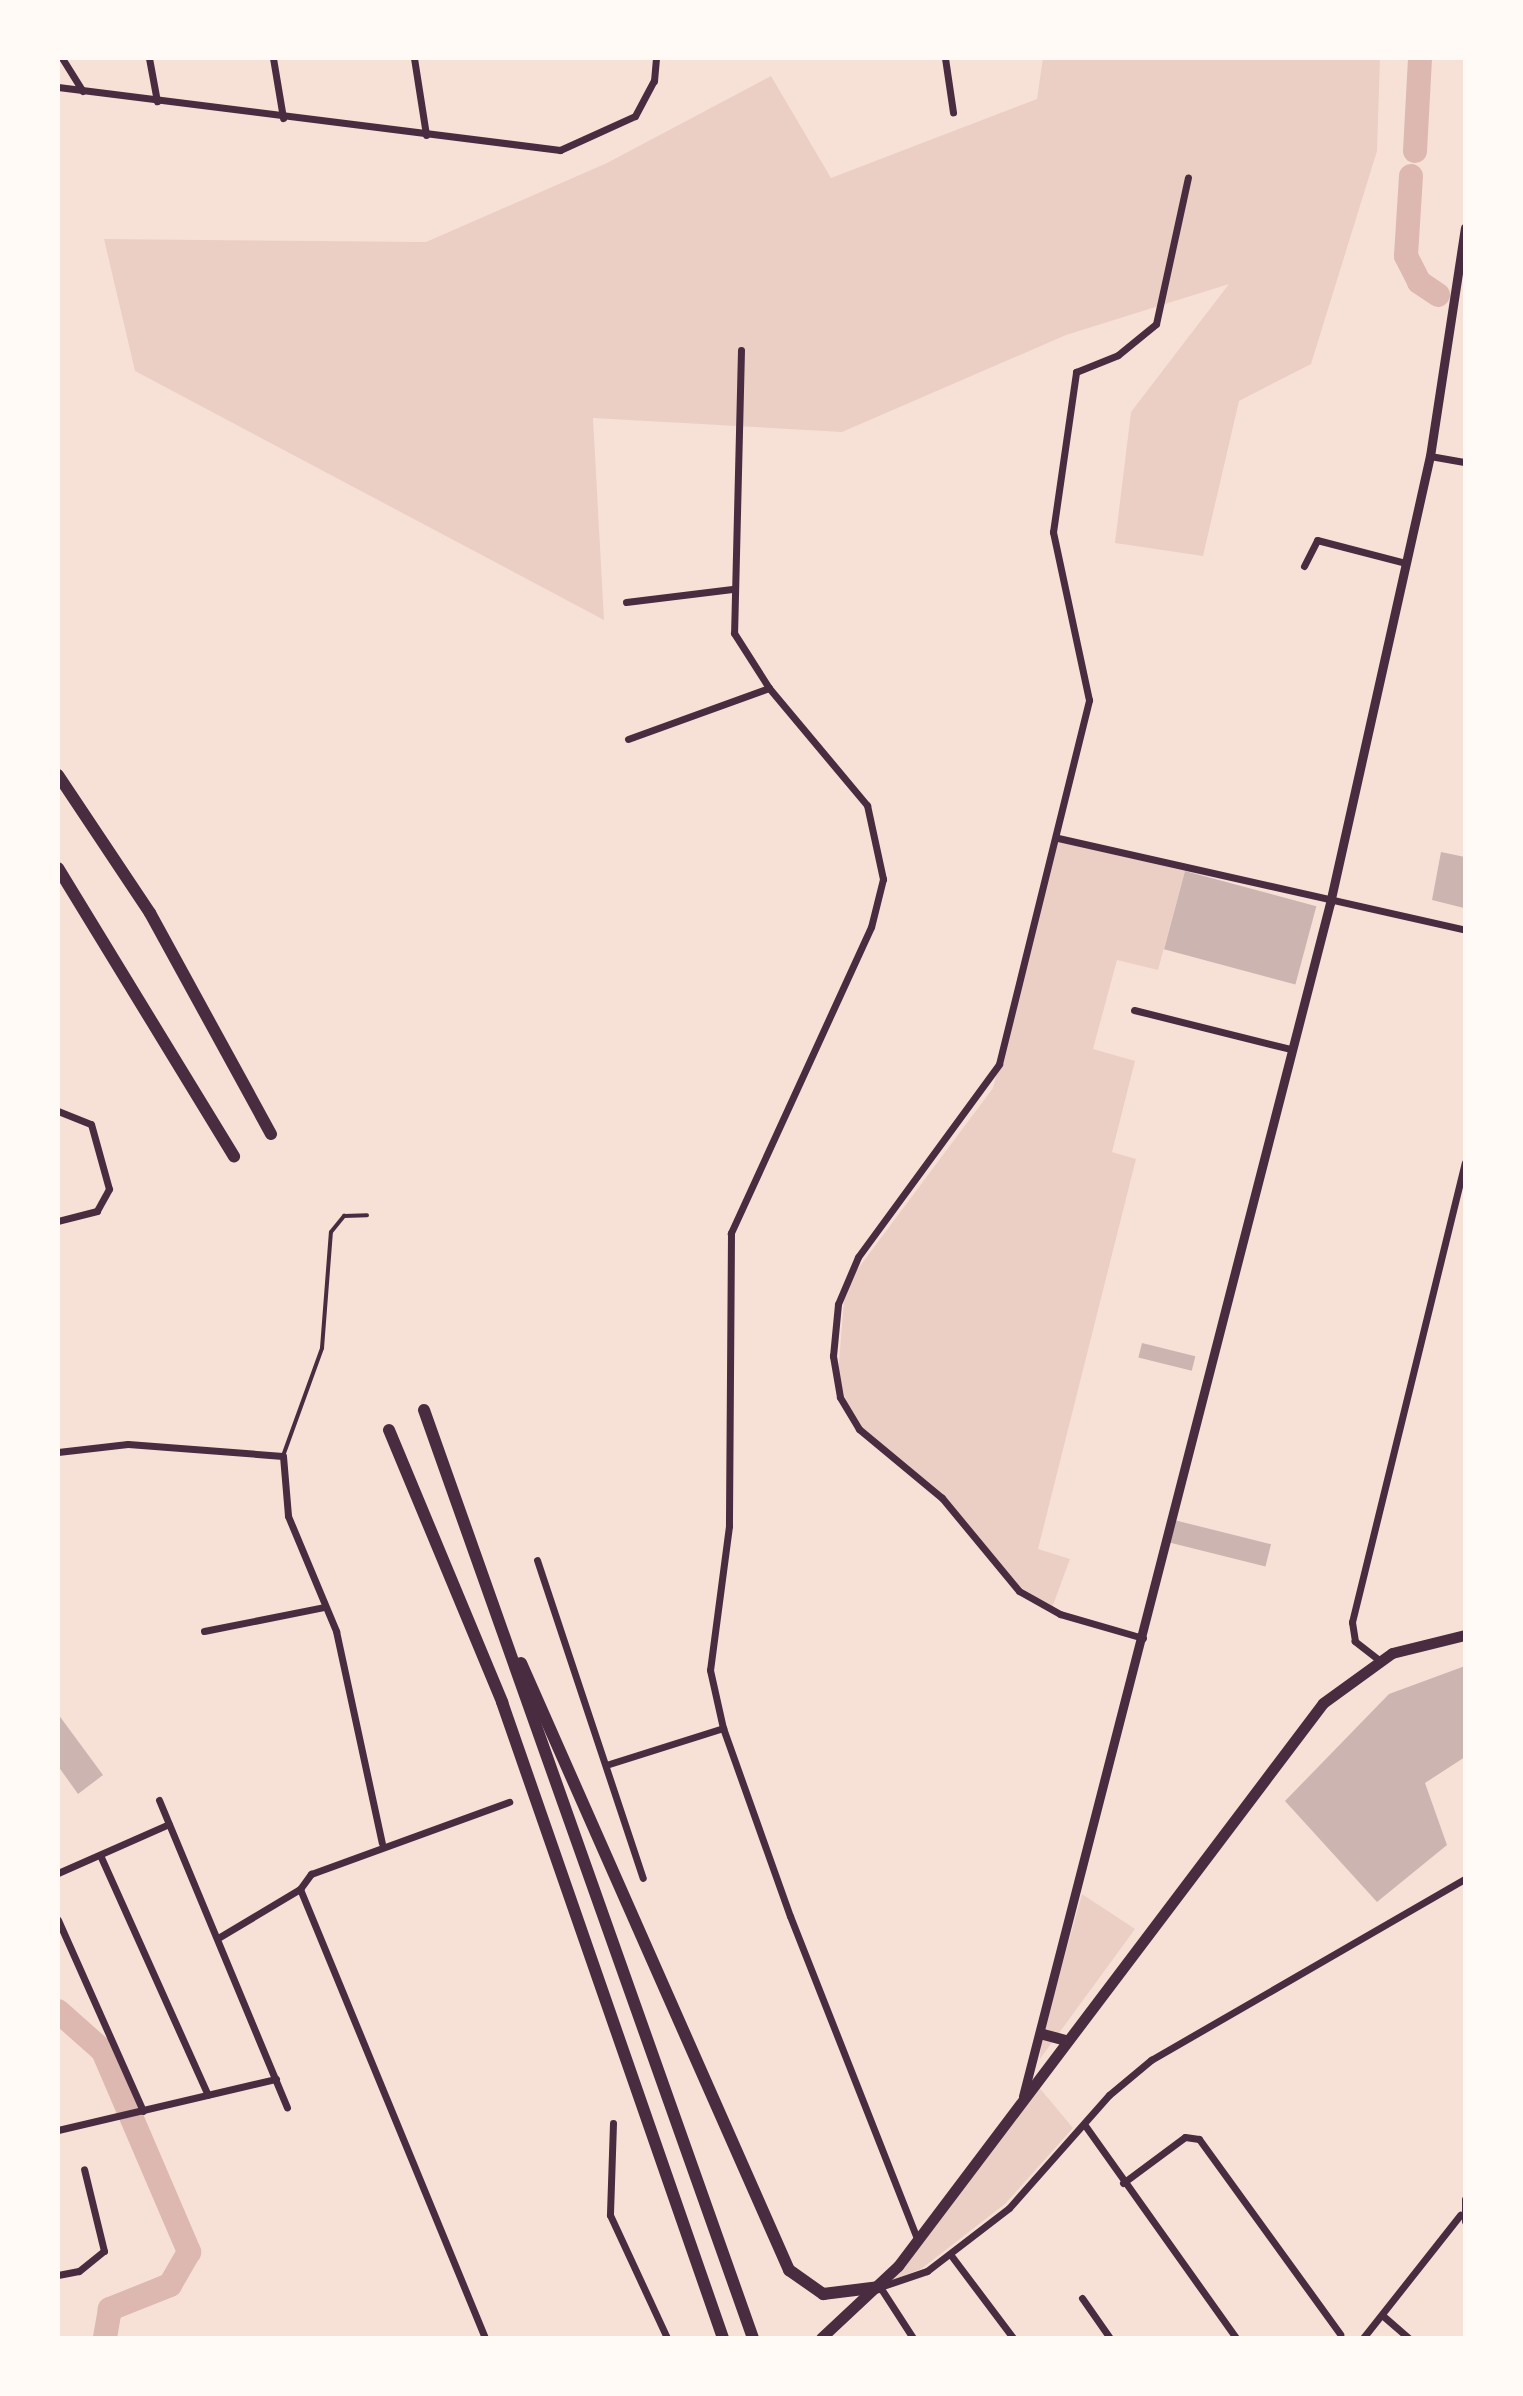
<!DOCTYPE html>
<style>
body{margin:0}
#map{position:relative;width:1523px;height:2396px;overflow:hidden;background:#f7e1d7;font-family:"Fira Sans Condensed",sans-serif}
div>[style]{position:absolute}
.green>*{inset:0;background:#ebcfc5}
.river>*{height:24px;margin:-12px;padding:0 12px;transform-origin:12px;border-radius:12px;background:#dcb8b0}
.building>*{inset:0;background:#ccb4b1;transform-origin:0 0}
.service>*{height:4px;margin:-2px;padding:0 2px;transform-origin:2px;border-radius:2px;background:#4a2c40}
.minor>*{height:7px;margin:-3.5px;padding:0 3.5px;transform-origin:3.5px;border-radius:3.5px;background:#4a2c40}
.tertiary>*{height:9px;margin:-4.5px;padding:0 4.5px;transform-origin:4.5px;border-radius:4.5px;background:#4a2c40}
.primary>*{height:11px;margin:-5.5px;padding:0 5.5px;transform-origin:5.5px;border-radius:5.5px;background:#4a2c40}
.motorway>*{height:12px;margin:-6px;padding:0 6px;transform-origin:6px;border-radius:6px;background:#4a2c40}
span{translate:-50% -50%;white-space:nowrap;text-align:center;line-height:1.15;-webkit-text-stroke:6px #fffaf5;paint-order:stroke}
.frame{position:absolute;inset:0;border:60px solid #fffaf5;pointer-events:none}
</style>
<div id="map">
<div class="green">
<i style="clip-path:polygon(1043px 58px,1380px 58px,1377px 151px,1311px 364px,1239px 401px,1203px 556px,1115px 543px,1131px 412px,1229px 284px,1066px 335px,842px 432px,593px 418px,604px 620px,135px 371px,104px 239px,426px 242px,607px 163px,771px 76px,831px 178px,1037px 99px)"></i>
<i style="clip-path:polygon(1057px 841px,1185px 871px,1158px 970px,1117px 960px,1093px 1049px,1135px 1061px,1112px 1152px,1136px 1159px,1038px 1549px,1070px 1559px,1052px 1608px,1014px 1583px,949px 1502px,852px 1421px,838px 1375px,844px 1300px,854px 1274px,993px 1088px)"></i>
<i style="clip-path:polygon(1082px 1894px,1135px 1929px,1040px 2059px,1041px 2040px)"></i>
<i style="clip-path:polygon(1037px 2085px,1073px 2128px,1005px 2204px,921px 2269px,890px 2281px)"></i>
</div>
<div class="river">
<i style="left:1415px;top:151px;width:93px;rotate:-86.9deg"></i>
<i style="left:1411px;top:176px;width:80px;rotate:93.6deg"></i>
<i style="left:1406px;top:256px;width:29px;rotate:63deg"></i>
<i style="left:1419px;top:282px;width:23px;rotate:34deg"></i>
<i style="left:58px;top:2011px;width:60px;rotate:41.6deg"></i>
<i style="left:103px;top:2051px;width:219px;rotate:66.8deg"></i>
<i style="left:189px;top:2252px;width:38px;rotate:120deg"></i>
<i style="left:170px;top:2285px;width:65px;rotate:158.2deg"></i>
<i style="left:110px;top:2309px;width:29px;rotate:100deg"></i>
</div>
<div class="building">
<i style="clip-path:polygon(1441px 852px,1465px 857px,1464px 908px,1432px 900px)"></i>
<i style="left:1185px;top:871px;width:136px;height:81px;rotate:15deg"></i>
<i style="left:1142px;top:1343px;width:55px;height:15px;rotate:14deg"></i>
<i style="left:1174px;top:1520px;width:100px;height:23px;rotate:14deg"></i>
<i style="clip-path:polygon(1465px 1666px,1465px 1757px,1425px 1783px,1447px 1845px,1377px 1902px,1285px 1801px,1389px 1694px)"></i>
<i style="clip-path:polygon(58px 1714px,103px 1775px,78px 1794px,58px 1766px)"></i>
</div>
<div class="service">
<i style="left:283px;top:1456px;width:115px;rotate:-70.1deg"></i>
<i style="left:322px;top:1348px;width:116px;rotate:-85.6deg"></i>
<i style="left:331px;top:1232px;width:21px;rotate:-51deg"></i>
<i style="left:344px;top:1216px;width:23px;rotate:-2deg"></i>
</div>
<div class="minor">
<i style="left:62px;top:58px;width:39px;rotate:58deg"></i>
<i style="left:149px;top:58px;width:44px;rotate:79.5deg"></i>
<i style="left:273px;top:58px;width:61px;rotate:80.5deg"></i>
<i style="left:414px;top:58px;width:78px;rotate:81.1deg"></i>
<i style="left:945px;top:58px;width:55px;rotate:81.6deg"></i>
<i style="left:58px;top:87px;width:506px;rotate:7.15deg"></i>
<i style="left:560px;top:150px;width:82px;rotate:-24.4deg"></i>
<i style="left:635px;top:116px;width:40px;rotate:-62deg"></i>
<i style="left:654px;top:81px;width:23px;rotate:-85deg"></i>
<i style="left:741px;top:350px;width:283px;rotate:91.4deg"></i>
<i style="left:734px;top:633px;width:65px;rotate:57.5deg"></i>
<i style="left:769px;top:688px;width:153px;rotate:50.1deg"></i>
<i style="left:867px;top:805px;width:76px;rotate:77.8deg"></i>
<i style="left:883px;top:879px;width:49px;rotate:104deg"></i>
<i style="left:871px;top:927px;width:337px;rotate:114.6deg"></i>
<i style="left:731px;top:1233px;width:293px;rotate:90.4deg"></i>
<i style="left:729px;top:1526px;width:145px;rotate:97.5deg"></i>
<i style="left:710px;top:1670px;width:59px;rotate:77.4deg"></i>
<i style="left:723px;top:1728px;width:200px;rotate:70.4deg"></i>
<i style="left:790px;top:1916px;width:346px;rotate:68.5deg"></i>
<i style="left:1430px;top:456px;width:36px;rotate:10deg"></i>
<i style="left:1304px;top:566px;width:29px;rotate:-63deg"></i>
<i style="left:1317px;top:540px;width:92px;rotate:14.5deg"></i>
<i style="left:626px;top:602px;width:107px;rotate:-7deg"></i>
<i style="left:628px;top:739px;width:150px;rotate:-19.9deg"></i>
<i style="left:1058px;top:838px;width:417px;rotate:12.7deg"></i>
<i style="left:1134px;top:1010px;width:162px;rotate:14deg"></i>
<i style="left:58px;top:1111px;width:35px;rotate:22deg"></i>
<i style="left:91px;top:1124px;width:67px;rotate:74.5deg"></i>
<i style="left:109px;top:1189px;width:25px;rotate:119deg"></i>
<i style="left:97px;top:1211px;width:40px;rotate:165.6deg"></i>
<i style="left:58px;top:1452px;width:70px;rotate:-6.5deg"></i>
<i style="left:128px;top:1444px;width:155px;rotate:4.4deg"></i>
<i style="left:283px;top:1456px;width:60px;rotate:85.2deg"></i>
<i style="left:288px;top:1516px;width:125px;rotate:67.3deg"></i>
<i style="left:336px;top:1631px;width:217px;rotate:77.8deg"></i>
<i style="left:537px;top:1560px;width:335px;rotate:71.6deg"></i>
<i style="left:204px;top:1631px;width:122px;rotate:-11.3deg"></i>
<i style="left:1143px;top:1638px;width:86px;rotate:-163.9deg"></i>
<i style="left:1060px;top:1614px;width:47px;rotate:-150.7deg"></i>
<i style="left:1019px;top:1591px;width:121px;rotate:-129.6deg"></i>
<i style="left:942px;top:1498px;width:108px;rotate:-140.3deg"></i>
<i style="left:859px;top:1429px;width:37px;rotate:-121deg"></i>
<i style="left:840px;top:1397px;width:42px;rotate:-99.7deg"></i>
<i style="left:833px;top:1356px;width:52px;rotate:-84.5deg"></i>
<i style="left:838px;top:1304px;width:51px;rotate:-66.9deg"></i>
<i style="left:858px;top:1257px;width:239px;rotate:-53.8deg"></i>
<i style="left:999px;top:1064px;width:375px;rotate:-76.1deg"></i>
<i style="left:1089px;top:700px;width:172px;rotate:-102.1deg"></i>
<i style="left:1053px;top:532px;width:162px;rotate:-81.8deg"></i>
<i style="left:1076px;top:372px;width:45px;rotate:-22deg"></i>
<i style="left:1118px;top:355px;width:49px;rotate:-39.2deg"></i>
<i style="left:1156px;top:324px;width:150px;rotate:-77.7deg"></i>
<i style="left:1379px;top:1660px;width:31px;rotate:-142deg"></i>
<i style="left:1355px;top:1641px;width:19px;rotate:-99deg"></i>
<i style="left:1352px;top:1622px;width:473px;rotate:-76.2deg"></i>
<i style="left:606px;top:1765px;width:123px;rotate:-17.5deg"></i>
<i style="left:159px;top:1800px;width:333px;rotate:67.4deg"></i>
<i style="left:100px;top:1855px;width:263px;rotate:65.8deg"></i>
<i style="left:58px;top:1873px;width:121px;rotate:-23.8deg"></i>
<i style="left:300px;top:1889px;width:486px;rotate:67.6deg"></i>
<i style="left:58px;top:1920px;width:209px;rotate:66deg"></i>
<i style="left:218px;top:1938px;width:96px;rotate:-30.9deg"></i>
<i style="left:300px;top:1889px;width:19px;rotate:-54deg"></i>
<i style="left:311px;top:1874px;width:211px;rotate:-20deg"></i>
<i style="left:613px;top:2123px;width:92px;rotate:91.9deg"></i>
<i style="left:610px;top:2215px;width:136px;rotate:65.1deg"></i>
<i style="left:1084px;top:2124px;width:262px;rotate:54.6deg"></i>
<i style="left:58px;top:2130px;width:224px;rotate:-13.2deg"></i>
<i style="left:1123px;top:2183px;width:77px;rotate:-36.6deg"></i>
<i style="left:1185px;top:2137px;width:14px;rotate:8deg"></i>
<i style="left:1199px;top:2139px;width:241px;rotate:54.1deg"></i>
<i style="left:1465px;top:2199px;width:22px;rotate:90deg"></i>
<i style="left:950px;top:2254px;width:105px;rotate:53.1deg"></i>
<i style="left:58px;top:2275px;width:21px;rotate:-11deg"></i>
<i style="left:79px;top:2271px;width:32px;rotate:-39deg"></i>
<i style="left:104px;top:2251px;width:84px;rotate:-103.7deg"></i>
<i style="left:1082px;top:2298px;width:49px;rotate:55deg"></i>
<i style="left:1382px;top:2315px;width:35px;rotate:41deg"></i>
<i style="left:913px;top:2338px;width:61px;rotate:-122.9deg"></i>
<i style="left:880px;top:2287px;width:50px;rotate:-18.8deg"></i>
<i style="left:927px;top:2271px;width:103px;rotate:-37.5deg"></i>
<i style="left:1009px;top:2208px;width:151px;rotate:-48.5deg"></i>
<i style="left:1109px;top:2095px;width:55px;rotate:-39.8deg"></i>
<i style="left:1151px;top:2060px;width:362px;rotate:-30deg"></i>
<i style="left:1363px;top:2338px;width:157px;rotate:-51.7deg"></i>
</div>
<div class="tertiary">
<i style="left:1023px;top:2096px;width:1232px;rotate:-75.57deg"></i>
<i style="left:1330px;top:903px;width:458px;rotate:-77.4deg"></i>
<i style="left:1430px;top:456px;width:231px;rotate:-81.3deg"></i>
</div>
<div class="primary">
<i style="left:1043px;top:2034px;width:23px;rotate:15deg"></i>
<i style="left:821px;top:2338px;width:105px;rotate:-43.1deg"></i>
<i style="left:898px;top:2266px;width:705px;rotate:-52.95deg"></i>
<i style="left:1323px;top:1703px;width:85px;rotate:-35.9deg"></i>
<i style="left:1392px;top:1653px;width:75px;rotate:-13.9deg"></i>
</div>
<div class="motorway">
<i style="left:58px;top:775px;width:166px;rotate:56.3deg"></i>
<i style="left:150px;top:913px;width:252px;rotate:61.3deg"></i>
<i style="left:58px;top:868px;width:338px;rotate:58.6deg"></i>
<i style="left:424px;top:1410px;width:985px;rotate:70.48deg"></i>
<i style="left:389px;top:1430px;width:295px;rotate:67.4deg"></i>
<i style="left:502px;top:1702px;width:673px;rotate:70.84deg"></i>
<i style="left:521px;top:1663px;width:664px;rotate:66.18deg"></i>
<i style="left:789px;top:2270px;width:42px;rotate:35.2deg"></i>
<i style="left:823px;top:2294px;width:57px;rotate:-7deg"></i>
</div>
<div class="frame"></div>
</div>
